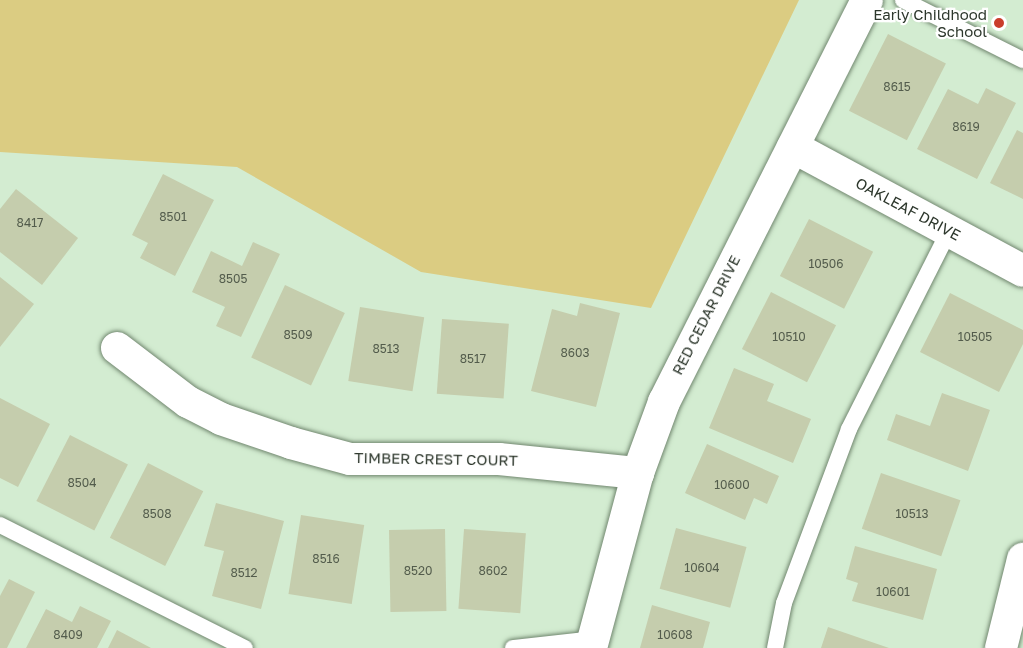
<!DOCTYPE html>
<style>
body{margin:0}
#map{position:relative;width:1023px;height:648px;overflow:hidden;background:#d3ecd1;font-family:"Golos Text",sans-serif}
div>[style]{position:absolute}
.green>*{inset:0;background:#dbcc82}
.building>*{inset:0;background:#c5cdad;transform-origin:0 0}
.roads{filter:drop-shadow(0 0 2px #71876f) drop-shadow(0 0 2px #71876f)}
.lane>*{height:16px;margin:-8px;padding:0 8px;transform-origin:8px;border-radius:8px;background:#fff}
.street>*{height:32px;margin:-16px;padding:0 16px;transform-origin:16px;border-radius:16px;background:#fff}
.dots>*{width:16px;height:16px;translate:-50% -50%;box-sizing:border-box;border:3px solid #fff;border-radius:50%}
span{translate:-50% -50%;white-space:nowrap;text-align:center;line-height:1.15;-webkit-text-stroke:4.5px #fff;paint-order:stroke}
.number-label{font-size:12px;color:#535c4c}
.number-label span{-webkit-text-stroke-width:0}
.poi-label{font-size:15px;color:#2d372c}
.right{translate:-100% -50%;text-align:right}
.street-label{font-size:15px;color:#2d372c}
</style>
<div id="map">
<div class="green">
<i style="clip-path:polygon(0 0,799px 0,651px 308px,421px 272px,237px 167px,0 152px)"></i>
</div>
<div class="building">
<i style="left:888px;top:34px;width:65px;height:86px;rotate:27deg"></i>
<i style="clip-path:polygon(986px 88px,1016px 103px,977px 179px,917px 149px,948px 89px,978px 104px)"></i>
<i style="clip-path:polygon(1017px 130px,1023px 133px,1023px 199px,990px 183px)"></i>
<i style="clip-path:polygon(163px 174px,214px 200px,175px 276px,140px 258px,148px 243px,132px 235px)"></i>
<i style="clip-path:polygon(16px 189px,78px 238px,42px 285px,0 252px,0 209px)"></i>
<i style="left:809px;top:219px;width:72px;height:64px;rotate:27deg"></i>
<i style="clip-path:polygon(253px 242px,280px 254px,241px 337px,216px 326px,225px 307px,192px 292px,211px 251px,242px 266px)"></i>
<i style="clip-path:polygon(0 277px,34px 304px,0 347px)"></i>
<i style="left:285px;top:285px;width:66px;height:80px;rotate:25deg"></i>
<i style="left:771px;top:292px;width:73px;height:64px;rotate:27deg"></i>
<i style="clip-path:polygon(950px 293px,1023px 330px,1023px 344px,999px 392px,920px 352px)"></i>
<i style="clip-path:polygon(580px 303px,620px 313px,596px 407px,531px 391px,552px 309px,577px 316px)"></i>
<i style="left:360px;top:307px;width:65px;height:75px;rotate:9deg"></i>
<i style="left:442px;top:319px;width:67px;height:75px;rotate:4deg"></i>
<i style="clip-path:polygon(734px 368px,774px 384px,767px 401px,811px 419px,793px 463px,709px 428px)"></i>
<i style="clip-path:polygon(942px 393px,990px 410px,968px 471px,887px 440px,896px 414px,930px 426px)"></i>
<i style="clip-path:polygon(0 398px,50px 424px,18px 487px,0 478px)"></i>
<i style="left:70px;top:435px;width:65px;height:74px;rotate:27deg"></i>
<i style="clip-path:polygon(707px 444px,779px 476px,767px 504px,754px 498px,745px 520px,685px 493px)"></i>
<i style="left:148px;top:463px;width:62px;height:84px;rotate:27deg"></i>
<i style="left:881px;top:473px;width:84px;height:59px;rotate:19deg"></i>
<i style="clip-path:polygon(216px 503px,284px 521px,261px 609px,212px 596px,224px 551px,204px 546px)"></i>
<i style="left:301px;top:515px;width:64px;height:80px;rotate:9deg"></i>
<i style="left:676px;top:528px;width:73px;height:63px;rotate:15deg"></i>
<i style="left:445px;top:529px;width:82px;height:56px;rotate:89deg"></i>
<i style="left:464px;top:529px;width:62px;height:80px;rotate:4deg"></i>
<i style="clip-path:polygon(855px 546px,937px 569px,923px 620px,852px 601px,858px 583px,846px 579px)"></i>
<i style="clip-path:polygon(9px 579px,35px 592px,7px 648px,0 648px,0 596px)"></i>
<i style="clip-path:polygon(652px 605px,710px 622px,703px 648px,640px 648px)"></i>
<i style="clip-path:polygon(80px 606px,111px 621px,97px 648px,26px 648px,46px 609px,72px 622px)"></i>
<i style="clip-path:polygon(828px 627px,889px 648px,821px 648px)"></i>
<i style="clip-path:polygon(117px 630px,151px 648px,108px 648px)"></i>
</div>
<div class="roads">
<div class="lane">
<i style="left:903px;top:0;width:134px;rotate:26.6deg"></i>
<i style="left:0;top:525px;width:274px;rotate:26.7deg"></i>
<i style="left:513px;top:648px;width:81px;rotate:-6.3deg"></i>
<i style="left:775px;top:648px;width:46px;rotate:-78.7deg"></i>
<i style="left:784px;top:603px;width:186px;rotate:-69.5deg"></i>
<i style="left:849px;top:429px;width:222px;rotate:-63.2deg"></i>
</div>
<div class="street">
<i style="left:793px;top:147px;width:261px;rotate:28.3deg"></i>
<i style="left:117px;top:348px;width:89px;rotate:37.3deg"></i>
<i style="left:188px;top:402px;width:37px;rotate:27deg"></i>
<i style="left:221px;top:419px;width:74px;rotate:18.9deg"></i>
<i style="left:291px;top:443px;width:61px;rotate:15.2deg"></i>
<i style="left:350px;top:459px;width:149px"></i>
<i style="left:499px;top:459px;width:140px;rotate:5.8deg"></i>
<i style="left:591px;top:648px;width:181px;rotate:-75deg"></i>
<i style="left:638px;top:473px;width:76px;rotate:-69.9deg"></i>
<i style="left:664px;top:402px;width:450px;rotate:-63.2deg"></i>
<i style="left:1001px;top:648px;width:92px;rotate:-76.1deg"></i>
</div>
</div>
<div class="dots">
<i style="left:999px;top:23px;background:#ca3d2c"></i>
</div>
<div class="number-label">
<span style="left:897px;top:87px">8615</span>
<span style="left:966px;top:127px">8619</span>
<span style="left:173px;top:217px">8501</span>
<span style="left:30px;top:223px">8417</span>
<span style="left:826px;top:264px">10506</span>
<span style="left:233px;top:279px">8505</span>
<span style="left:298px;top:335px">8509</span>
<span style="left:789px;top:337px">10510</span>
<span style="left:975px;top:337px">10505</span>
<span style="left:386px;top:349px">8513</span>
<span style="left:575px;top:353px">8603</span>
<span style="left:473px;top:359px">8517</span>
<span style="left:82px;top:483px">8504</span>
<span style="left:732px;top:485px">10600</span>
<span style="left:157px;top:514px">8508</span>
<span style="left:912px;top:514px">10513</span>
<span style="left:326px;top:559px">8516</span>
<span style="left:702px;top:568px">10604</span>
<span style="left:418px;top:571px">8520</span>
<span style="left:493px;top:571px">8602</span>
<span style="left:244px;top:573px">8512</span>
<span style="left:893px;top:592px">10601</span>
<span style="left:68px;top:635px">8409</span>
<span style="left:675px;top:635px">10608</span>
</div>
<div class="poi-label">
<span class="right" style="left:987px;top:23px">Early Childhood<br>School</span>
</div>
<div class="street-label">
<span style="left:908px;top:209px;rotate:28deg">OAKLEAF DRIVE</span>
<span style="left:706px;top:315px;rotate:-63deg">RED CEDAR DRIVE</span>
<span style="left:436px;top:459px;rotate:1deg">TIMBER CREST COURT</span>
</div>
</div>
